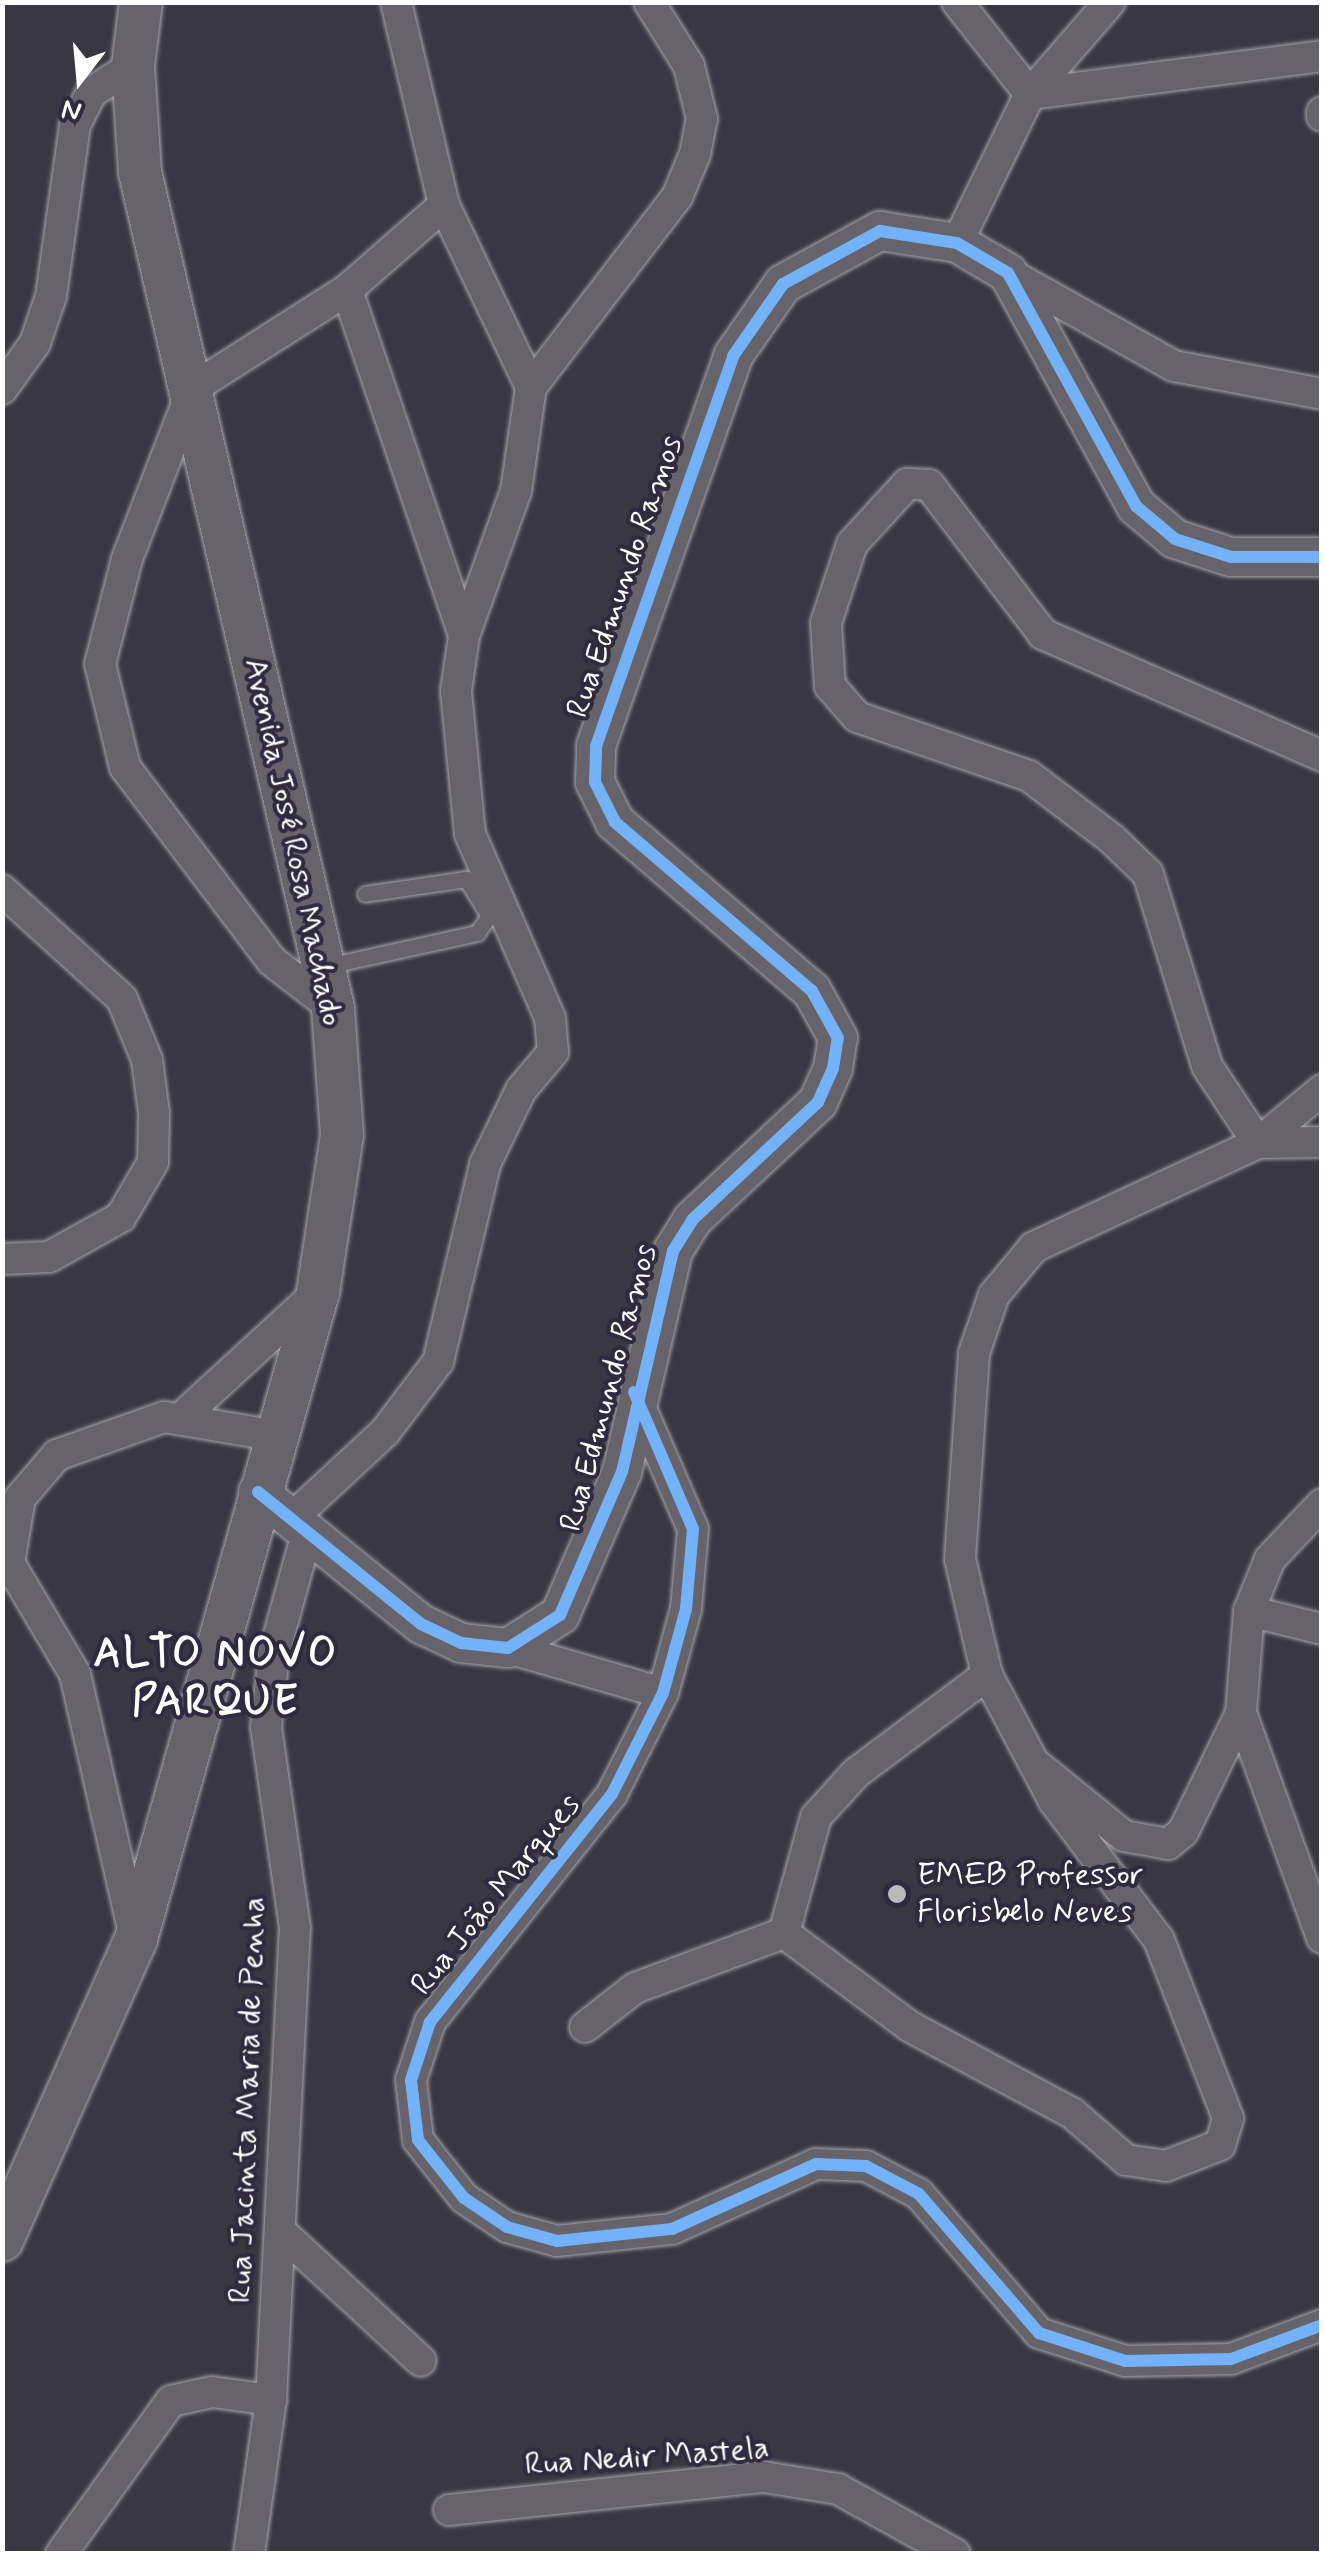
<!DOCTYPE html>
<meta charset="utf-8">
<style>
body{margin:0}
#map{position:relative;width:1324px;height:2556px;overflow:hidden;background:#393741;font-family:Mynerve,sans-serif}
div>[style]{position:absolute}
.roads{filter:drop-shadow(0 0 2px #a6a5aa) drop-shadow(0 0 2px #a6a5aa)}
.service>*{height:15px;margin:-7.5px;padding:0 7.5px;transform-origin:7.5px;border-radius:7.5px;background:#66646a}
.minor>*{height:30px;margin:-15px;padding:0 15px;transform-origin:15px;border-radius:15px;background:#66646a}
.tertiary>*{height:38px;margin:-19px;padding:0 19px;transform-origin:19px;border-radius:19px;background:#66646a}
.secondary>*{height:42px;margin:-21px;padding:0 21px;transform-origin:21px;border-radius:21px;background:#66646a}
.cycleway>*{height:12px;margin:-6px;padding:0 6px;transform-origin:6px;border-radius:6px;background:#73b2f8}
.dots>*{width:28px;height:28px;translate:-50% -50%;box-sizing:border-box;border:5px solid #2f2a3d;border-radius:50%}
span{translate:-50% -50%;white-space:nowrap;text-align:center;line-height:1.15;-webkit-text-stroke:8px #2f2a3d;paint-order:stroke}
.street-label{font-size:32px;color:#fff}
.poi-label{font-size:32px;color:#fff}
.left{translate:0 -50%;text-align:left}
.district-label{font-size:42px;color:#fff;font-weight:700;letter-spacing:2.5px}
.frame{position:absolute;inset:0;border:5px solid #fff;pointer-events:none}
.north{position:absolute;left:30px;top:30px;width:100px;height:100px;-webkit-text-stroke:8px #2f2a3d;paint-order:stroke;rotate:196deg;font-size:28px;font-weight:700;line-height:40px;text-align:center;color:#fff}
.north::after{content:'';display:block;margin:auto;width:35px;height:45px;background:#fff;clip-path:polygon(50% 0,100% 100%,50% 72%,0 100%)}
</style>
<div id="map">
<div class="roads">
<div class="service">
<i style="left:327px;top:966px;width:154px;rotate:-12.4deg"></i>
<i style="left:477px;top:933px;width:21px;rotate:-55deg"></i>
<i style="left:489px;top:916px;width:44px;rotate:-121.9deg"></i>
<i style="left:466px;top:879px;width:102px;rotate:171.6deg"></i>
</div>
<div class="minor">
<i style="left:396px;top:2px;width:209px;rotate:76.7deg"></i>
<i style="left:444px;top:205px;width:202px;rotate:64.5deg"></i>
<i style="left:957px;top:2px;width:117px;rotate:51.6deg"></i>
<i style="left:1030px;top:94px;width:294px;rotate:-7.4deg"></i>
<i style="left:1322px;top:112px;width:4px;rotate:90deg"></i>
<i style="left:957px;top:243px;width:166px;rotate:-63.9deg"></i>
<i style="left:1030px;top:94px;width:122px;rotate:-49deg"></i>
<i style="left:1008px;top:273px;width:190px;rotate:29.3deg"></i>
<i style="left:1174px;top:366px;width:151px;rotate:10.7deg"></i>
<i style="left:347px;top:290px;width:365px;rotate:71.3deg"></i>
<i style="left:2px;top:389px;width:57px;rotate:-54.3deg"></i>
<i style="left:35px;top:343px;width:50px;rotate:-71.2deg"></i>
<i style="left:51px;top:296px;width:173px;rotate:-82deg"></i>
<i style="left:75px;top:125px;width:37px;rotate:-63deg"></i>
<i style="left:92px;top:92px;width:49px;rotate:-32.4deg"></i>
<i style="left:1322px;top:756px;width:305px;rotate:-156.4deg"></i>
<i style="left:1043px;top:634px;width:188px;rotate:-127.4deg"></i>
<i style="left:929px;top:485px;width:22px;rotate:-177deg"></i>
<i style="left:907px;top:484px;width:81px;rotate:132.5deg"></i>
<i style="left:852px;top:544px;width:83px;rotate:108.2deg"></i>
<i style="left:826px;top:623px;width:63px;rotate:86.4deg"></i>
<i style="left:830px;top:686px;width:41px;rotate:48.9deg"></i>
<i style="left:857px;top:717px;width:182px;rotate:18.9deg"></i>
<i style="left:1029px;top:776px;width:104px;rotate:37.2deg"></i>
<i style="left:1112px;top:839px;width:50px;rotate:44.2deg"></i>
<i style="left:1148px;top:874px;width:201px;rotate:72.9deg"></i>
<i style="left:1207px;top:1066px;width:92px;rotate:56.5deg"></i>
<i style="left:1258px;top:1143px;width:64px;rotate:-0.9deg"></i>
<i style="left:2px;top:890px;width:162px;rotate:42.2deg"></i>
<i style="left:122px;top:999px;width:66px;rotate:67.7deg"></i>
<i style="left:147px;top:1060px;width:53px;rotate:82.5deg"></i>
<i style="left:154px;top:1113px;width:49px;rotate:91.2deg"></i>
<i style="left:153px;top:1162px;width:64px;rotate:120.2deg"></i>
<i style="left:121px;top:1217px;width:82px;rotate:150.9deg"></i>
<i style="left:49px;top:1257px;width:47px;rotate:177.6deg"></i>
<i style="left:333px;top:1008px;width:77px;rotate:-142.4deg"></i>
<i style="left:272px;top:961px;width:243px;rotate:-127.2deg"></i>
<i style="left:125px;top:767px;width:106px;rotate:-103.6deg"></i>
<i style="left:100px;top:664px;width:108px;rotate:-75.6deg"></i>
<i style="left:127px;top:559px;width:183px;rotate:-68.9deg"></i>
<i style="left:193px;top:388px;width:183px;rotate:-32.5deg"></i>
<i style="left:347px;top:290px;width:129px;rotate:-41.2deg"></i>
<i style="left:635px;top:1395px;width:146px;rotate:66.6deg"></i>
<i style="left:693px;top:1529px;width:80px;rotate:95deg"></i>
<i style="left:686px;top:1609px;width:87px;rotate:105.3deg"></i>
<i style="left:663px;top:1693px;width:113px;rotate:116.8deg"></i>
<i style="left:612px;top:1794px;width:292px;rotate:128.6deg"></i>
<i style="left:430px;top:2022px;width:61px;rotate:108.1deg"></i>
<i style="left:411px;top:2080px;width:60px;rotate:83.3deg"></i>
<i style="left:418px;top:2140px;width:74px;rotate:51.6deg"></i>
<i style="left:464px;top:2198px;width:52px;rotate:34deg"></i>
<i style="left:507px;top:2227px;width:52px;rotate:15.6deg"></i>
<i style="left:557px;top:2241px;width:116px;rotate:-6deg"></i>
<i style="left:672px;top:2229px;width:158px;rotate:-24.3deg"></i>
<i style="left:816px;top:2164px;width:50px;rotate:2.3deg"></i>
<i style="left:866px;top:2166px;width:60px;rotate:27.8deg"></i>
<i style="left:919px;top:2194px;width:184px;rotate:49.2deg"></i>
<i style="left:1039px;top:2333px;width:90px;rotate:18deg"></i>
<i style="left:1125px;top:2361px;width:106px;rotate:-1.1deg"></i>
<i style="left:1231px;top:2359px;width:97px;rotate:-20.5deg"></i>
<i style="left:181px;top:1418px;width:183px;rotate:-42.6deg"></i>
<i style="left:1322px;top:1504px;width:76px;rotate:133.4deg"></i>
<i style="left:1270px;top:1559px;width:56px;rotate:112deg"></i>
<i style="left:1249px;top:1611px;width:102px;rotate:94.5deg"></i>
<i style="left:1241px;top:1713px;width:239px;rotate:70.2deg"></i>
<i style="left:290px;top:1520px;width:129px;rotate:-42.8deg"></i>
<i style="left:385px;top:1432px;width:88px;rotate:-52.9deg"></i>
<i style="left:438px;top:1362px;width:204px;rotate:-76.6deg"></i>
<i style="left:485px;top:1164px;width:82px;rotate:-64.1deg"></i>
<i style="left:521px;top:1090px;width:50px;rotate:-49.9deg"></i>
<i style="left:553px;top:1052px;width:34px;rotate:-95deg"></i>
<i style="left:550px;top:1018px;width:201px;rotate:-113.5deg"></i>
<i style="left:470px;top:834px;width:144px;rotate:-95.6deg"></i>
<i style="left:456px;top:691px;width:56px;rotate:-81.7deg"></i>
<i style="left:464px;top:636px;width:154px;rotate:-70.3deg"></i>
<i style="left:516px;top:491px;width:105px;rotate:-81.8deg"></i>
<i style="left:531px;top:387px;width:240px;rotate:-52.5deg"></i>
<i style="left:677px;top:197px;width:47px;rotate:-67.3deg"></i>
<i style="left:695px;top:154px;width:36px;rotate:-79deg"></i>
<i style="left:702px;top:119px;width:55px;rotate:-103.8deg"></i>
<i style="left:689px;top:66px;width:75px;rotate:-122deg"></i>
<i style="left:1249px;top:1611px;width:75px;rotate:13.9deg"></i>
<i style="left:508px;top:1648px;width:161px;rotate:16.2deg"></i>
<i style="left:1039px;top:1767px;width:109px;rotate:39.1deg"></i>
<i style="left:1124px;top:1836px;width:45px;rotate:10.3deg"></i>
<i style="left:1168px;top:1844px;width:19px;rotate:-39deg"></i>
<i style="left:1183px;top:1832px;width:132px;rotate:-64deg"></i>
<i style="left:784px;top:1933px;width:156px;rotate:36.6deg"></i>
<i style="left:909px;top:2026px;width:185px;rotate:28.1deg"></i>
<i style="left:1072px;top:2113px;width:72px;rotate:41deg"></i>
<i style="left:1126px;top:2160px;width:40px;rotate:8.5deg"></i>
<i style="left:1166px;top:2166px;width:58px;rotate:-21.3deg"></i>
<i style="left:1220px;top:2145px;width:28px;rotate:-73deg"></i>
<i style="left:1228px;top:2118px;width:191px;rotate:-111.2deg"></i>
<i style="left:1159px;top:1940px;width:174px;rotate:-127.1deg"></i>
<i style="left:1054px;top:1801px;width:143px;rotate:-118deg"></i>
<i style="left:987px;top:1675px;width:119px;rotate:-103.1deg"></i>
<i style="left:960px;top:1559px;width:206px;rotate:-86.1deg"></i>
<i style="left:974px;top:1353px;width:61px;rotate:-71deg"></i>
<i style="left:994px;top:1295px;width:62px;rotate:-50.2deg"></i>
<i style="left:1034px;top:1247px;width:247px;rotate:-24.9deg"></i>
<i style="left:1258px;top:1143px;width:83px;rotate:-39.6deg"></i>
<i style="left:784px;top:1933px;width:120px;rotate:-74.6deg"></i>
<i style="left:816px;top:1817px;width:59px;rotate:-47.7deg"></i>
<i style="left:856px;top:1773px;width:164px;rotate:-36.8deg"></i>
<i style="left:135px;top:1938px;width:271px;rotate:-102.8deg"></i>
<i style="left:75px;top:1674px;width:129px;rotate:-120.7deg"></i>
<i style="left:9px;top:1563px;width:66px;rotate:-80.4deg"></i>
<i style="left:20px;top:1498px;width:57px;rotate:-49.3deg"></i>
<i style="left:57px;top:1455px;width:114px;rotate:-19.6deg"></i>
<i style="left:164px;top:1417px;width:115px;rotate:9.5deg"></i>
<i style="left:585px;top:2027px;width:63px;rotate:-38deg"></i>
<i style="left:635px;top:1988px;width:159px;rotate:-20.3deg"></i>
<i style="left:281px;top:2232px;width:190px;rotate:42.7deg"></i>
<i style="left:449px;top:2510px;width:317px;rotate:-6deg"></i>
<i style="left:764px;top:2477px;width:75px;rotate:9.2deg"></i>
<i style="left:838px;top:2489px;width:134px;rotate:29.1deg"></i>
<i style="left:61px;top:2554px;width:188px;rotate:-54.3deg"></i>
<i style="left:171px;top:2401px;width:42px;rotate:-12.4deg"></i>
<i style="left:212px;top:2392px;width:60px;rotate:7.7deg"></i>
<i style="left:249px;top:2554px;width:156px;rotate:-81.9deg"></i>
<i style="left:271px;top:2400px;width:473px;rotate:-87.1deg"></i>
<i style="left:295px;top:1928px;width:203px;rotate:-98.2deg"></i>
<i style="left:266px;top:1727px;width:74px;rotate:-83.8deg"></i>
<i style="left:274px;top:1653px;width:124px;rotate:-74.6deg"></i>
</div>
<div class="tertiary">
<i style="left:258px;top:1492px;width:210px;rotate:39deg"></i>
<i style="left:421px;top:1624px;width:44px;rotate:25.4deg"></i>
<i style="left:461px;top:1643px;width:47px;rotate:6.1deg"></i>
<i style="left:508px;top:1648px;width:62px;rotate:-32.4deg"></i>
<i style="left:560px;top:1615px;width:156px;rotate:-66.6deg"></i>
<i style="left:622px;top:1472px;width:227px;rotate:-77deg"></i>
<i style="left:673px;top:1251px;width:36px;rotate:-58deg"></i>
<i style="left:692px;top:1220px;width:173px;rotate:-43.1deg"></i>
<i style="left:818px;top:1102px;width:37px;rotate:-66deg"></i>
<i style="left:833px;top:1068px;width:30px;rotate:-81deg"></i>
<i style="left:838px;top:1038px;width:54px;rotate:-119deg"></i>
<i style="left:812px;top:991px;width:260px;rotate:-139.4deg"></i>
<i style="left:615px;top:822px;width:45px;rotate:-116.6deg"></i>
<i style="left:595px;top:782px;width:36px;rotate:-88deg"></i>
<i style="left:596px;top:746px;width:413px;rotate:-70.6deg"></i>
<i style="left:733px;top:356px;width:88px;rotate:-55.2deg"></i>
<i style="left:783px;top:284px;width:111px;rotate:-28.7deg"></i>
<i style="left:880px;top:231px;width:78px;rotate:8.9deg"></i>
<i style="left:957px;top:243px;width:59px;rotate:30.5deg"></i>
<i style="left:1008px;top:273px;width:266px;rotate:61.2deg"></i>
<i style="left:1136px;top:506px;width:51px;rotate:40.2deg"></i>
<i style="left:1175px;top:539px;width:59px;rotate:17.8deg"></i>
<i style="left:1231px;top:557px;width:91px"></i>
</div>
<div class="secondary">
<i style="left:2px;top:2240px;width:329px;rotate:-66deg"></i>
<i style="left:136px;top:1939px;width:672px;rotate:-74.29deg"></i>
<i style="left:318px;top:1292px;width:159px;rotate:-81.3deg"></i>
<i style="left:342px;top:1135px;width:127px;rotate:-94.1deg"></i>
<i style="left:333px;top:1008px;width:858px;rotate:-103deg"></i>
<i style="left:140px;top:172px;width:106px;rotate:-93.8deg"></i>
<i style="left:133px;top:66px;width:64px;rotate:-82.9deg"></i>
</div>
</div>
<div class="cycleway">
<i style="left:634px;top:1392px;width:149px;rotate:66.7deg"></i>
<i style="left:693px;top:1529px;width:80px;rotate:95deg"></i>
<i style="left:686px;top:1609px;width:87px;rotate:105.3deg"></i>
<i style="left:663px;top:1693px;width:113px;rotate:116.8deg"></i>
<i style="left:612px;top:1794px;width:292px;rotate:128.6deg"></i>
<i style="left:430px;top:2022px;width:61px;rotate:108.1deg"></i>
<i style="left:411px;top:2080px;width:60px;rotate:83.3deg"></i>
<i style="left:418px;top:2140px;width:74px;rotate:51.6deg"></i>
<i style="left:464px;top:2198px;width:52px;rotate:34deg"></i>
<i style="left:507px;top:2227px;width:52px;rotate:15.6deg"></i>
<i style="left:557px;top:2241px;width:116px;rotate:-6deg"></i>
<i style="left:672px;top:2229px;width:158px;rotate:-24.3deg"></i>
<i style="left:816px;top:2164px;width:50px;rotate:2.3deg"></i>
<i style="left:866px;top:2166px;width:60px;rotate:27.8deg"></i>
<i style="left:919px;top:2194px;width:184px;rotate:49.2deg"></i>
<i style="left:1039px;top:2333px;width:90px;rotate:18deg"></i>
<i style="left:1125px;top:2361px;width:106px;rotate:-1.1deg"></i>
<i style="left:1231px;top:2359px;width:97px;rotate:-20.5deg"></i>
<i style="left:258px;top:1492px;width:210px;rotate:39deg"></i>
<i style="left:421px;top:1624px;width:44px;rotate:25.4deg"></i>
<i style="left:461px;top:1643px;width:47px;rotate:6.1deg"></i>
<i style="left:508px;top:1648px;width:62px;rotate:-32.4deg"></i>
<i style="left:560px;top:1615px;width:156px;rotate:-66.6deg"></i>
<i style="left:622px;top:1472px;width:227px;rotate:-77deg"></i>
<i style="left:673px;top:1251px;width:36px;rotate:-58deg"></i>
<i style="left:692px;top:1220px;width:173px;rotate:-43.1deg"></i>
<i style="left:818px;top:1102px;width:37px;rotate:-66deg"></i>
<i style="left:833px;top:1068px;width:30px;rotate:-81deg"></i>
<i style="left:838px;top:1038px;width:54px;rotate:-119deg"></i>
<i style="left:812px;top:991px;width:260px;rotate:-139.4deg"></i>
<i style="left:615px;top:822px;width:45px;rotate:-116.6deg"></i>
<i style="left:595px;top:782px;width:36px;rotate:-88deg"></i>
<i style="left:596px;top:746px;width:413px;rotate:-70.6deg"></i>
<i style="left:733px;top:356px;width:88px;rotate:-55.2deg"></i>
<i style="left:783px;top:284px;width:111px;rotate:-28.7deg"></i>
<i style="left:880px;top:231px;width:78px;rotate:8.9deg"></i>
<i style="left:957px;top:243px;width:59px;rotate:30.5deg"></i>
<i style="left:1008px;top:273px;width:266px;rotate:61.2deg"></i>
<i style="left:1136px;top:506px;width:51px;rotate:40.2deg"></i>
<i style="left:1175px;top:539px;width:59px;rotate:17.8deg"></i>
<i style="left:1231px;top:557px;width:91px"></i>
</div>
<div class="dots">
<i style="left:897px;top:1894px;background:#bab9bc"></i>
</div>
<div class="street-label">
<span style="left:625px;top:577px;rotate:-71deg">Rua Edmundo Ramos</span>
<span style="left:293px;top:842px;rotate:78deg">Avenida José Rosa Machado</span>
<span style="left:609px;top:1388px;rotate:-75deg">Rua Edmundo Ramos</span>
<span style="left:496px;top:1895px;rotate:-51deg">Rua João Marques</span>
<span style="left:248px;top:2100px;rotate:-88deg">Rua Jacinta Maria de Penha</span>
<span style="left:647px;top:2457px;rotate:-4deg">Rua Nedir Mastela</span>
</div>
<div class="poi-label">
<span class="left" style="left:917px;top:1894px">EMEB Professor<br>Florisbelo Neves</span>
</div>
<div class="district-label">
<span style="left:216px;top:1679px">ALTO NOVO<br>PARQUE</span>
</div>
<div class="frame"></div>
<div class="north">N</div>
</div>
